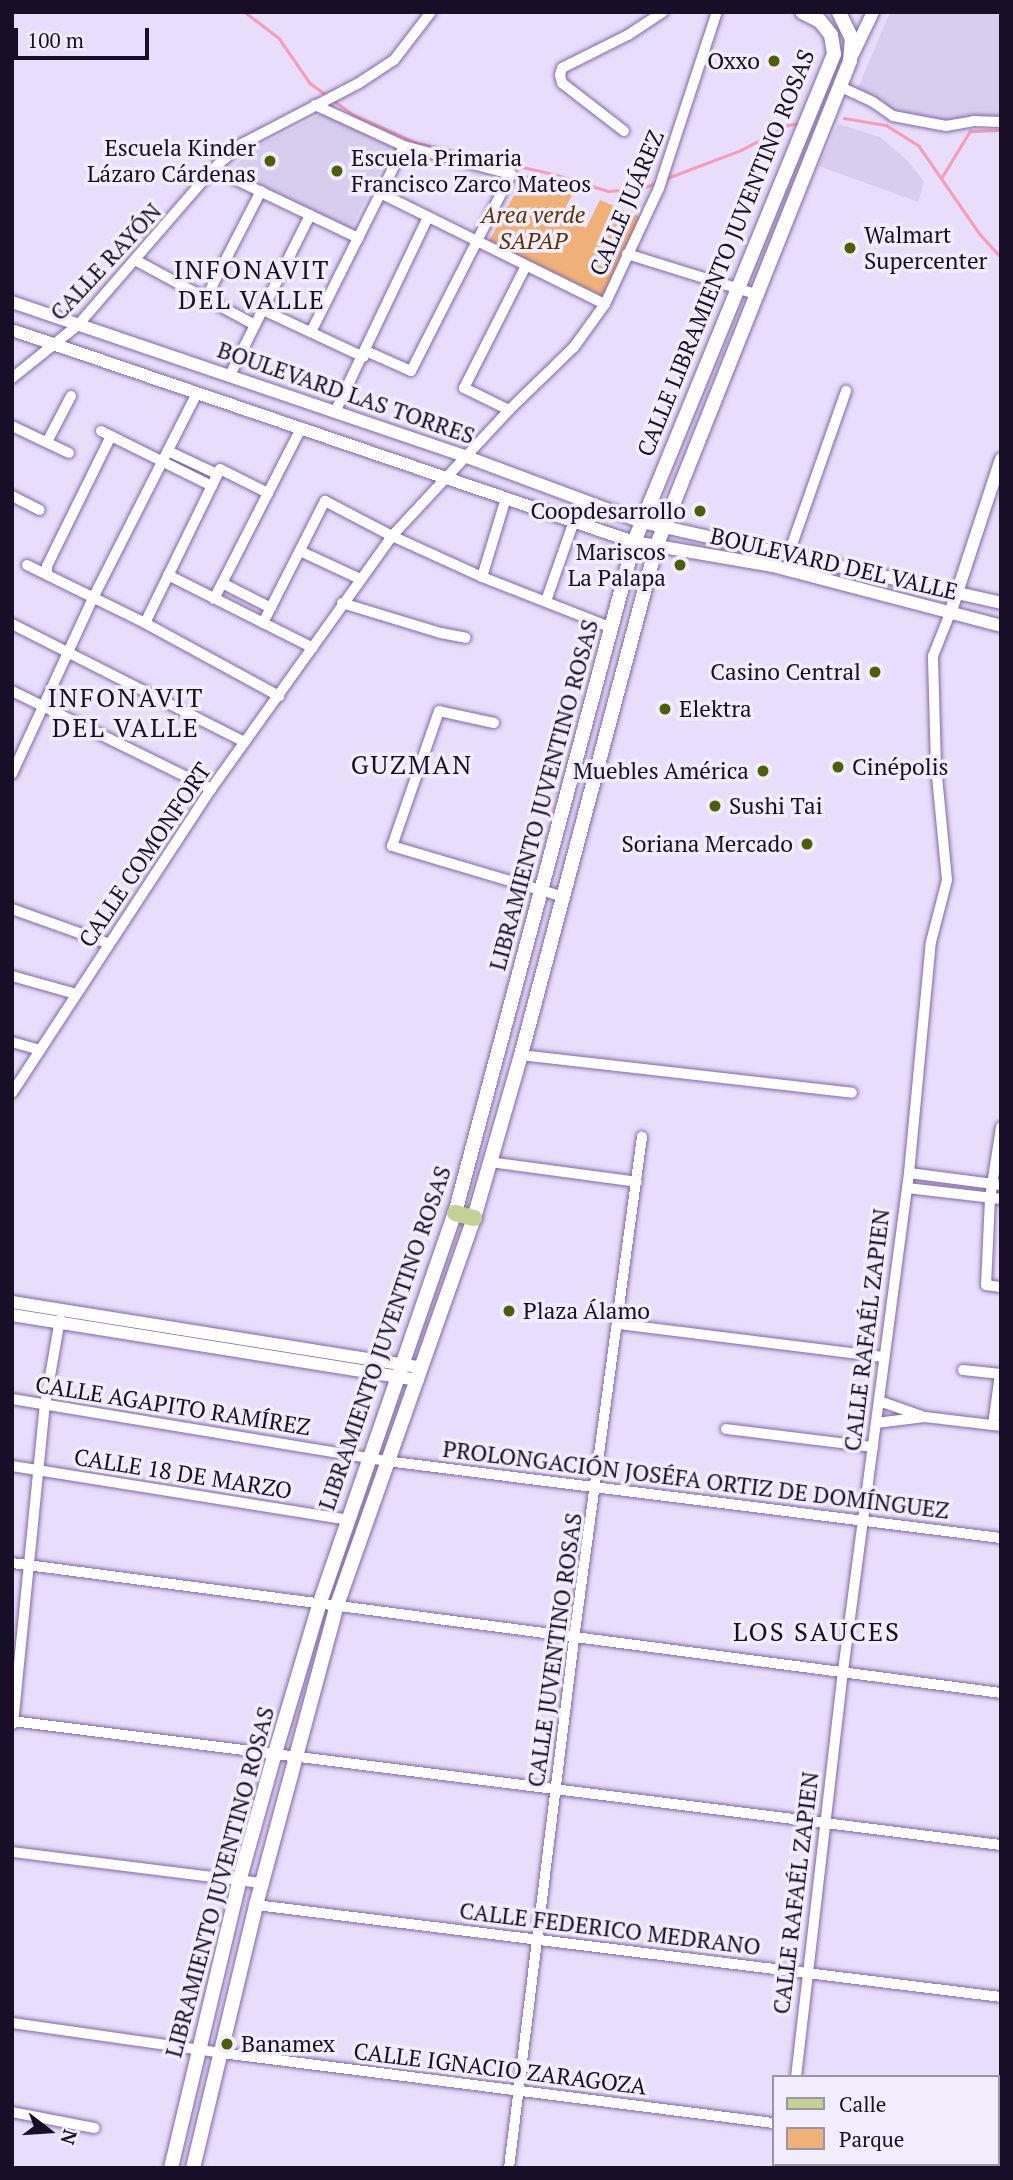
<!DOCTYPE html>
<meta charset="utf-8">
<style>
body{margin:0}
#map{position:relative;width:1013px;height:2180px;overflow:hidden;background:#e8ddfa;font-family:"PT Serif",serif}
div>[style]{position:absolute}
.built>*{inset:0;background:#d9cded}
.green>*{inset:0;background:#f0b178}
.stream>*{height:2.5px;margin:-1.25px;padding:0 1.25px;transform-origin:1.25px;border-radius:1.25px;background:#f89cb5}
.roads{filter:drop-shadow(0 0 2px #8267a8) drop-shadow(0 0 2px #8267a8)}
.minor>*{height:10px;margin:-5px;padding:0 5px;transform-origin:5px;border-radius:5px;background:#fff}
.tertiary>*{height:12px;margin:-6px;padding:0 6px;transform-origin:6px;border-radius:6px;background:#fff}
.secondary>*{height:14px;margin:-7px;padding:0 7px;transform-origin:7px;border-radius:7px;background:#fff}
.primary>*{height:16px;margin:-8px;padding:0 8px;transform-origin:8px;border-radius:8px;background:#c1d292}
.dots>*{width:19px;height:19px;translate:-50% -50%;box-sizing:border-box;border:4px solid #f2edfc;border-radius:50%}
span{translate:-50% -50%;white-space:nowrap;text-align:center;line-height:1.15;-webkit-text-stroke:7px #f2edfc;paint-order:stroke}
.poi-label{font-size:23px;color:#190e27}
.right{translate:-100% -50%;text-align:right}
.left{translate:0 -50%;text-align:left}
.street-label{font-size:23px;color:#190e27}
.park-label{font-size:23px;color:#5f3300;font-style:italic}
.quarter-label{font-size:26px;color:#190e27;letter-spacing:2px}
.frame{position:absolute;inset:0;border:14px solid #190e27;pointer-events:none}
.legend{position:absolute;left:772px;top:2075px;width:228px;height:91px;box-sizing:border-box;background:#f2edfc;border:2px solid #9b94a7;margin:0;padding:9px 12px;list-style:none;font-size:21px;color:#190e27}
.legend li{display:flex;align-items:center;gap:14px;height:35px}
.legend b{width:35px;border:2px solid #9b94a7}
.north{position:absolute;left:14px;top:2096px;width:70px;height:70px;-webkit-text-stroke:5px #f2edfc;paint-order:stroke;rotate:107deg;font-size:19px;font-weight:700;line-height:28px;text-align:center;color:#190e27}
.north::after{content:'';display:block;margin:auto;width:24px;height:32px;background:#190e27;clip-path:polygon(50% 0,100% 100%,50% 72%,0 100%)}
.scale{position:absolute;left:14px;top:28px;width:135px;height:32px;box-sizing:border-box;border:4px solid #190e27;border-top:0;padding-left:9px;font-size:21px;line-height:24px;white-space:nowrap;color:#190e27;-webkit-text-stroke:5px #f2edfc;paint-order:stroke}
</style>
<div id="map">
<div class="built">
<i style="clip-path:polygon(890px 12px,1001px 12px,1001px 120px,936px 123px,897px 114px,857px 90px)"></i>
<i style="clip-path:polygon(326px 112px,392px 147px,351px 229px,232px 171px,249px 150px)"></i>
<i style="clip-path:polygon(838px 124px,880px 137px,908px 161px,924px 182px,918px 202px,819px 166px)"></i>
</div>
<div class="green">
<i style="clip-path:polygon(525px 175px,575px 189px,561px 217px,586px 228px,600px 200px,640px 217px,604px 297px,489px 241px)"></i>
</div>
<div class="stream">
<i style="left:245px;top:12px;width:43px;rotate:37.4deg"></i>
<i style="left:279px;top:38px;width:55px;rotate:55.4deg"></i>
<i style="left:310px;top:83px;width:22px;rotate:36deg"></i>
<i style="left:333px;top:100px;width:24px;rotate:36deg"></i>
<i style="left:352px;top:114px;width:71px;rotate:24deg"></i>
<i style="left:417px;top:143px;width:140px;rotate:12.8deg"></i>
<i style="left:554px;top:174px;width:57px;rotate:17.5deg"></i>
<i style="left:608px;top:191px;width:32px;rotate:-4deg"></i>
<i style="left:640px;top:189px;width:19px;rotate:-21deg"></i>
<i style="left:844px;top:118px;width:43px;rotate:9.5deg"></i>
<i style="left:886px;top:125px;width:39px;rotate:32deg"></i>
<i style="left:919px;top:146px;width:107px;rotate:55.3deg"></i>
<i style="left:980px;top:234px;width:31px;rotate:48deg"></i>
<i style="left:942px;top:177px;width:54px;rotate:-58.7deg"></i>
<i style="left:970px;top:131px;width:31px;rotate:-2deg"></i>
<i style="left:667px;top:178px;width:79px;rotate:-20.7deg"></i>
<i style="left:741px;top:150px;width:53px;rotate:-28deg"></i>
<i style="left:788px;top:125px;width:12px;rotate:-9deg"></i>
</div>
<div class="roads">
<div class="minor">
<i style="left:841px;top:87px;width:35px;rotate:25deg"></i>
<i style="left:873px;top:102px;width:24px;rotate:35deg"></i>
<i style="left:893px;top:116px;width:54px;rotate:10.7deg"></i>
<i style="left:946px;top:126px;width:27px;rotate:-10deg"></i>
<i style="left:973px;top:121px;width:28px;rotate:2deg"></i>
<i style="left:315px;top:105px;width:98px;rotate:24.7deg"></i>
<i style="left:404px;top:146px;width:111px;rotate:14.7deg"></i>
<i style="left:511px;top:174px;width:221px;rotate:116.9deg"></i>
<i style="left:411px;top:371px;width:49px;rotate:-156deg"></i>
<i style="left:624px;top:131px;width:78px;rotate:-142.3deg"></i>
<i style="left:562px;top:83px;width:8px;rotate:-104deg"></i>
<i style="left:560px;top:75px;width:7px;rotate:-74deg"></i>
<i style="left:562px;top:68px;width:74px;rotate:-26.6deg"></i>
<i style="left:628px;top:35px;width:42px;rotate:-33.3deg"></i>
<i style="left:213px;top:169px;width:161px;rotate:25.4deg"></i>
<i style="left:380px;top:193px;width:251px;rotate:26.3deg"></i>
<i style="left:627px;top:254px;width:138px;rotate:17.3deg"></i>
<i style="left:137px;top:261px;width:134px;rotate:28.5deg"></i>
<i style="left:207px;top:296px;width:118px;rotate:-62.8deg"></i>
<i style="left:263px;top:310px;width:111px;rotate:25deg"></i>
<i style="left:311px;top:332px;width:208px;rotate:-63.4deg"></i>
<i style="left:230px;top:375px;width:179px;rotate:-63.4deg"></i>
<i style="left:12px;top:378px;width:85px;rotate:-38.8deg"></i>
<i style="left:78px;top:325px;width:206px;rotate:-49.1deg"></i>
<i style="left:213px;top:169px;width:38px;rotate:-41deg"></i>
<i style="left:242px;top:144px;width:132px;rotate:-27.5deg"></i>
<i style="left:359px;top:83px;width:42px;rotate:-33.3deg"></i>
<i style="left:394px;top:60px;width:61px;rotate:-52.4deg"></i>
<i style="left:509px;top:410px;width:50px;rotate:-153.9deg"></i>
<i style="left:464px;top:388px;width:137px;rotate:-63.1deg"></i>
<i style="left:335px;top:412px;width:216px;rotate:-64.5deg"></i>
<i style="left:12px;top:426px;width:63px;rotate:25.3deg"></i>
<i style="left:101px;top:431px;width:124px;rotate:26.4deg"></i>
<i style="left:47px;top:442px;width:52px;rotate:-62.4deg"></i>
<i style="left:168px;top:451px;width:54px;rotate:25.1deg"></i>
<i style="left:12px;top:496px;width:31px;rotate:27deg"></i>
<i style="left:300px;top:551px;width:66px;rotate:25deg"></i>
<i style="left:789px;top:553px;width:172px;rotate:-70.6deg"></i>
<i style="left:27px;top:565px;width:131px;rotate:26.2deg"></i>
<i style="left:145px;top:623px;width:153px;rotate:28.6deg"></i>
<i style="left:47px;top:574px;width:8px;rotate:-90deg"></i>
<i style="left:47px;top:566px;width:145px;rotate:-63.8deg"></i>
<i style="left:168px;top:575px;width:162px;rotate:26.7deg"></i>
<i style="left:482px;top:577px;width:83px;rotate:-73.1deg"></i>
<i style="left:222px;top:583px;width:55px;rotate:27deg"></i>
<i style="left:214px;top:599px;width:192px;rotate:-63deg"></i>
<i style="left:546px;top:601px;width:85px;rotate:-70.7deg"></i>
<i style="left:342px;top:603px;width:103px;rotate:16.9deg"></i>
<i style="left:441px;top:633px;width:25px;rotate:11deg"></i>
<i style="left:145px;top:623px;width:171px;rotate:-64deg"></i>
<i style="left:220px;top:469px;width:54px;rotate:26.6deg"></i>
<i style="left:263px;top:623px;width:137px;rotate:-63.1deg"></i>
<i style="left:325px;top:501px;width:76px;rotate:27.6deg"></i>
<i style="left:392px;top:536px;width:99px;rotate:24.5deg"></i>
<i style="left:482px;top:577px;width:140px;rotate:21.4deg"></i>
<i style="left:12px;top:624px;width:261px;rotate:26.9deg"></i>
<i style="left:12px;top:691px;width:222px;rotate:26.2deg"></i>
<i style="left:494px;top:723px;width:56px;rotate:-167.7deg"></i>
<i style="left:439px;top:711px;width:143px;rotate:109.2deg"></i>
<i style="left:392px;top:846px;width:179px;rotate:16.5deg"></i>
<i style="left:12px;top:774px;width:194px;rotate:-65.3deg"></i>
<i style="left:93px;top:598px;width:230px;rotate:-63.1deg"></i>
<i style="left:12px;top:909px;width:101px;rotate:19.7deg"></i>
<i style="left:12px;top:976px;width:66px;rotate:15.7deg"></i>
<i style="left:12px;top:1042px;width:29px;rotate:16deg"></i>
<i style="left:521px;top:1055px;width:333px;rotate:6.5deg"></i>
<i style="left:12px;top:1093px;width:363px;rotate:-56.8deg"></i>
<i style="left:211px;top:789px;width:311px;rotate:-54.4deg"></i>
<i style="left:392px;top:536px;width:172px;rotate:-47.1deg"></i>
<i style="left:509px;top:410px;width:91px;rotate:-44.1deg"></i>
<i style="left:574px;top:347px;width:53px;rotate:-54.2deg"></i>
<i style="left:605px;top:304px;width:128px;rotate:-65deg"></i>
<i style="left:659px;top:188px;width:185px;rotate:-71.8deg"></i>
<i style="left:1001px;top:1127px;width:72px;rotate:98.8deg"></i>
<i style="left:990px;top:1198px;width:87px;rotate:92.6deg"></i>
<i style="left:986px;top:1285px;width:15px;rotate:8deg"></i>
<i style="left:490px;top:1162px;width:148px;rotate:7.7deg"></i>
<i style="left:909px;top:1173px;width:93px;rotate:7.4deg"></i>
<i style="left:907px;top:1188px;width:95px;rotate:6.7deg"></i>
<i style="left:618px;top:1324px;width:268px;rotate:7.1deg"></i>
<i style="left:963px;top:1370px;width:38px;rotate:6deg"></i>
<i style="left:12px;top:1399px;width:379px;rotate:9.4deg"></i>
<i style="left:386px;top:1461px;width:620px;rotate:7.14deg"></i>
<i style="left:879px;top:1401px;width:49px;rotate:19.2deg"></i>
<i style="left:925px;top:1417px;width:77px;rotate:6.8deg"></i>
<i style="left:876px;top:1423px;width:49px;rotate:-7deg"></i>
<i style="left:993px;top:1425px;width:51px;rotate:-82.2deg"></i>
<i style="left:726px;top:1429px;width:148px;rotate:7deg"></i>
<i style="left:12px;top:1466px;width:340px;rotate:9.1deg"></i>
<i style="left:12px;top:1563px;width:998px;rotate:7.49deg"></i>
<i style="left:12px;top:1721px;width:997px;rotate:7.15deg"></i>
<i style="left:13px;top:1724px;width:321px;rotate:-84.3deg"></i>
<i style="left:45px;top:1405px;width:87px;rotate:-80.1deg"></i>
<i style="left:12px;top:1852px;width:252px;rotate:7.1deg"></i>
<i style="left:256px;top:1905px;width:751px;rotate:7.04deg"></i>
<i style="left:12px;top:2023px;width:212px;rotate:8.1deg"></i>
<i style="left:222px;top:2053px;width:555px;rotate:7.24deg"></i>
<i style="left:796px;top:2077px;width:409px;rotate:-83.4deg"></i>
<i style="left:843px;top:1671px;width:502px;rotate:-82.45deg"></i>
<i style="left:909px;top:1173px;width:232px;rotate:-84.6deg"></i>
<i style="left:931px;top:942px;width:64px;rotate:-75.5deg"></i>
<i style="left:947px;top:880px;width:115px;rotate:-95.5deg"></i>
<i style="left:936px;top:766px;width:110px;rotate:-91.6deg"></i>
<i style="left:933px;top:656px;width:48px;rotate:-68.2deg"></i>
<i style="left:12px;top:2112px;width:84px;rotate:11deg"></i>
<i style="left:997px;top:2149px;width:4px"></i>
<i style="left:509px;top:2168px;width:533px;rotate:-82.99deg"></i>
<i style="left:574px;top:1639px;width:507px;rotate:-82.29deg"></i>
<i style="left:785px;top:2168px;width:4px;rotate:-76deg"></i>
</div>
<div class="tertiary">
<i style="left:853px;top:54px;width:47px;rotate:-64.5deg"></i>
<i style="left:12px;top:302px;width:481px;rotate:18.8deg"></i>
<i style="left:467px;top:457px;width:187px;rotate:20.4deg"></i>
<i style="left:642px;top:522px;width:368px;rotate:12.7deg"></i>
<i style="left:12px;top:330px;width:657px;rotate:18.82deg"></i>
<i style="left:634px;top:542px;width:141px;rotate:9.8deg"></i>
<i style="left:773px;top:566px;width:236px;rotate:14.7deg"></i>
<i style="left:951px;top:611px;width:160px;rotate:-71.8deg"></i>
<i style="left:12px;top:1302px;width:415px;rotate:9.1deg"></i>
<i style="left:12px;top:1315px;width:411px;rotate:9.1deg"></i>
</div>
<div class="secondary">
<i style="left:171px;top:2168px;width:298px;rotate:-76.6deg"></i>
<i style="left:240px;top:1878px;width:130px;rotate:-74.4deg"></i>
<i style="left:275px;top:1753px;width:158px;rotate:-73.4deg"></i>
<i style="left:320px;top:1602px;width:412px;rotate:-70.9deg"></i>
<i style="left:455px;top:1213px;width:694px;rotate:-75.06deg"></i>
<i style="left:634px;top:542px;width:527px;rotate:-67.71deg"></i>
<i style="left:834px;top:54px;width:19px;rotate:-99deg"></i>
<i style="left:831px;top:35px;width:18px;rotate:-128deg"></i>
<i style="left:820px;top:21px;width:20px;rotate:-153deg"></i>
<i style="left:193px;top:2168px;width:270px;rotate:-76.5deg"></i>
<i style="left:256px;top:1905px;width:311px;rotate:-74.9deg"></i>
<i style="left:337px;top:1605px;width:411px;rotate:-70.5deg"></i>
<i style="left:474px;top:1218px;width:170px;rotate:-73.9deg"></i>
<i style="left:521px;top:1055px;width:526px;rotate:-75.12deg"></i>
<i style="left:656px;top:547px;width:523px;rotate:-68.24deg"></i>
<i style="left:850px;top:61px;width:22px;rotate:-85deg"></i>
<i style="left:852px;top:39px;width:30px;rotate:-116deg"></i>
</div>
<div class="primary">
<i style="left:455px;top:1213px;width:20px;rotate:15deg"></i>
</div>
</div>
<div class="dots">
<i style="left:774px;top:61px;background:#4c5f06"></i>
<i style="left:270px;top:161px;background:#4c5f06"></i>
<i style="left:337px;top:171px;background:#4c5f06"></i>
<i style="left:850px;top:248px;background:#4c5f06"></i>
<i style="left:700px;top:511px;background:#4c5f06"></i>
<i style="left:680px;top:565px;background:#4c5f06"></i>
<i style="left:875px;top:672px;background:#4c5f06"></i>
<i style="left:665px;top:709px;background:#4c5f06"></i>
<i style="left:838px;top:767px;background:#4c5f06"></i>
<i style="left:763px;top:771px;background:#4c5f06"></i>
<i style="left:715px;top:806px;background:#4c5f06"></i>
<i style="left:807px;top:844px;background:#4c5f06"></i>
<i style="left:509px;top:1311px;background:#4c5f06"></i>
<i style="left:227px;top:2044px;background:#4c5f06"></i>
</div>
<div class="poi-label">
<span class="right" style="left:760px;top:61px">Oxxo</span>
<span class="right" style="left:256px;top:161px">Escuela Kinder<br>Lázaro Cárdenas</span>
<span class="left" style="left:351px;top:171px">Escuela Primaria<br>Francisco Zarco Mateos</span>
<span class="left" style="left:864px;top:248px">Walmart<br>Supercenter</span>
<span class="right" style="left:686px;top:511px">Coopdesarrollo</span>
<span class="right" style="left:666px;top:565px">Mariscos<br>La Palapa</span>
<span class="right" style="left:861px;top:672px">Casino Central</span>
<span class="left" style="left:679px;top:709px">Elektra</span>
<span class="left" style="left:852px;top:767px">Cinépolis</span>
<span class="right" style="left:749px;top:771px">Muebles América</span>
<span class="left" style="left:729px;top:806px">Sushi Tai</span>
<span class="right" style="left:793px;top:844px">Soriana Mercado</span>
<span class="left" style="left:523px;top:1311px">Plaza Álamo</span>
<span class="left" style="left:241px;top:2044px">Banamex</span>
</div>
<div class="street-label">
<span style="left:627px;top:203px;rotate:-67deg">CALLE JUÁREZ</span>
<span style="left:726px;top:253px;rotate:-68deg">CALLE LIBRAMIENTO JUVENTINO ROSAS</span>
<span style="left:106px;top:262px;rotate:-47deg">CALLE RAYÓN</span>
<span style="left:346px;top:393px;rotate:19deg">BOULEVARD LAS TORRES</span>
<span style="left:834px;top:564px;rotate:13deg">BOULEVARD DEL VALLE</span>
<span style="left:544px;top:795px;rotate:-75deg">LIBRAMIENTO JUVENTINO ROSAS</span>
<span style="left:145px;top:855px;rotate:-56deg">CALLE COMONFORT</span>
<span style="left:867px;top:1330px;rotate:-83deg">CALLE RAFAÉL ZAPIEN</span>
<span style="left:385px;top:1338px;rotate:-71deg">LIBRAMIENTO JUVENTINO ROSAS</span>
<span style="left:173px;top:1406px;rotate:9deg">CALLE AGAPITO RAMÍREZ</span>
<span style="left:183px;top:1474px;rotate:9deg">CALLE 18 DE MARZO</span>
<span style="left:696px;top:1480px;rotate:7deg">PROLONGACIÓN JOSÉFA ORTIZ DE DOMÍNGUEZ</span>
<span style="left:555px;top:1650px;rotate:-82deg">CALLE JUVENTINO ROSAS</span>
<span style="left:220px;top:1882px;rotate:-75deg">LIBRAMIENTO JUVENTINO ROSAS</span>
<span style="left:796px;top:1893px;rotate:-83deg">CALLE RAFAÉL ZAPIEN</span>
<span style="left:610px;top:1929px;rotate:7deg">CALLE FEDERICO MEDRANO</span>
<span style="left:500px;top:2069px;rotate:7deg">CALLE IGNACIO ZARAGOZA</span>
</div>
<div class="park-label">
<span style="left:533px;top:228px">Area verde<br>SAPAP</span>
</div>
<div class="quarter-label">
<span style="left:252px;top:285px">INFONAVIT<br>DEL VALLE</span>
<span style="left:126px;top:713px">INFONAVIT<br>DEL VALLE</span>
<span style="left:412px;top:765px">GUZMAN</span>
<span style="left:817px;top:1632px">LOS SAUCES</span>
</div>
<div class="frame"></div>
<ul class="legend">
<li><b style="height:9px;background:#c1d292"></b>Calle</li>
<li><b style="height:19px;background:#f0b178"></b>Parque</li>
</ul>
<div class="north">N</div>
<div class="scale">100 m</div>
</div>
